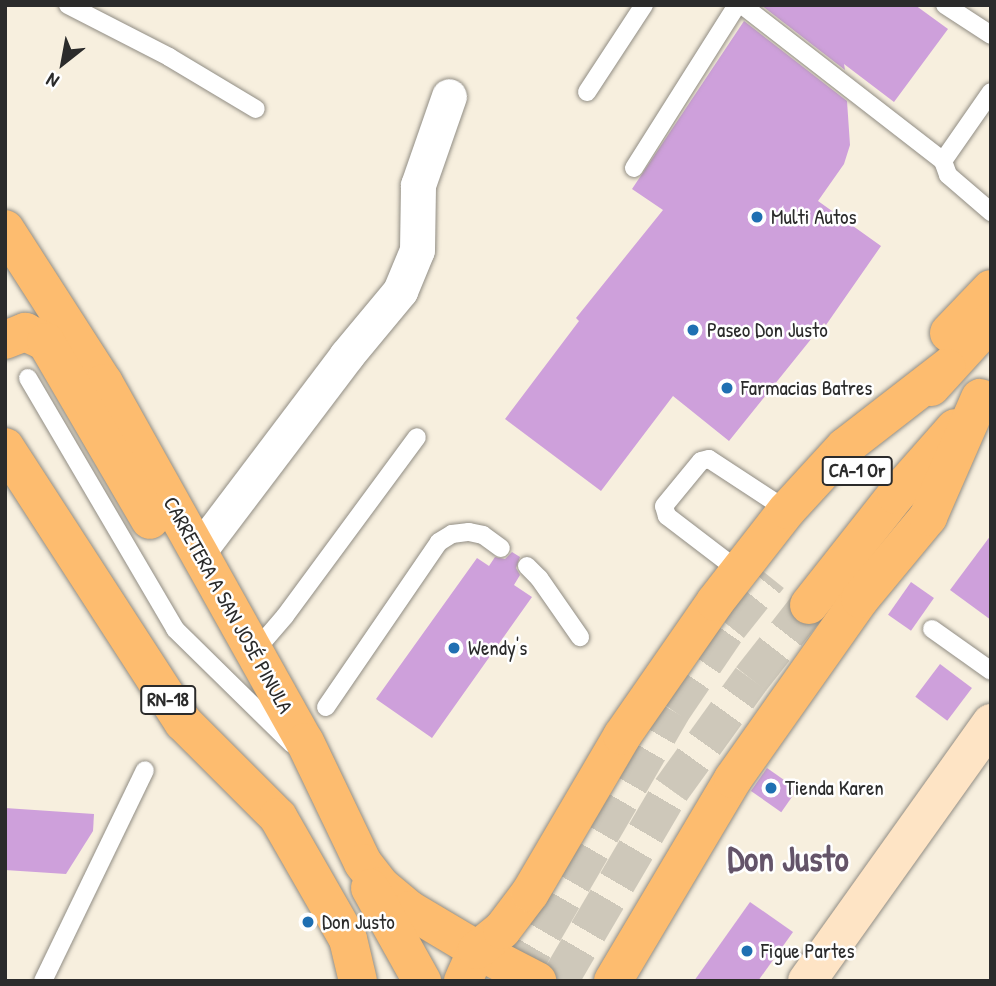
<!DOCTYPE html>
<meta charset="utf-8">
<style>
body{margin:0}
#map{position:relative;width:996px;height:986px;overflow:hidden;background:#f7efde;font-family:"Patrick Hand",sans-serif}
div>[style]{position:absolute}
.building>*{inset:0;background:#cea0db;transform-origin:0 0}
.highway-tunnel>*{height:38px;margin-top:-19px;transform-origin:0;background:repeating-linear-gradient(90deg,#cec8ba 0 38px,transparent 0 57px)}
.roads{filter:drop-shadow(0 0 2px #918d84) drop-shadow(0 0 2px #918d84)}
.lane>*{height:18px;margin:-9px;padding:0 9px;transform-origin:9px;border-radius:9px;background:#fff}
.street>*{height:35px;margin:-17.5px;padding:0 17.5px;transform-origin:17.5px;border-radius:17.5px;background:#fff}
.secondary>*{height:38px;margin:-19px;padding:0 19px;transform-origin:19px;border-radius:19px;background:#fee4c5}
.primary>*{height:38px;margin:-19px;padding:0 19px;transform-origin:19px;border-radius:19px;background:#fdbc6f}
.highway>*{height:38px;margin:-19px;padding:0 19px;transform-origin:19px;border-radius:19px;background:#fdbc6f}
.dots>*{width:19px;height:19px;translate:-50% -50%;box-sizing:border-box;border:4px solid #fff;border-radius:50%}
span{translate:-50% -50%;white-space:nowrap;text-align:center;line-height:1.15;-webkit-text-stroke:5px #fff;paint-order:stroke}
.shield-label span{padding:2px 5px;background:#fff;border:2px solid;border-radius:5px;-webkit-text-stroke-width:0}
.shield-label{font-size:19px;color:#2b2b2b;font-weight:700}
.poi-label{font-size:21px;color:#2b2b2b}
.left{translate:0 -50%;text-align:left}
.street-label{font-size:21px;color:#2b2b2b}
.town-label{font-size:35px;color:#645469;font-weight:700}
.frame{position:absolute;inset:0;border:7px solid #2b2b2b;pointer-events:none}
.north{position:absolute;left:28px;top:28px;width:70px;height:70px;-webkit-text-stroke:5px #fff;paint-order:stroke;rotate:211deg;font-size:19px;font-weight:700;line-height:28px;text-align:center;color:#2b2b2b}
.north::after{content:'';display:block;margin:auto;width:24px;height:32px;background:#2b2b2b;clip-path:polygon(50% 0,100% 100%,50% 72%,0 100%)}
</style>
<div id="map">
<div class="building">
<i style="clip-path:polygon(761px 5px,915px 5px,948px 29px,894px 102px,844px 64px,845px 70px)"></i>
<i style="clip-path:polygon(744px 21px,847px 101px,850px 145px,844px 164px,818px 201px,881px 246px,826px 325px,824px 323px,729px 441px,673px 396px,601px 491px,505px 419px,579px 321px,576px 318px,663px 210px,632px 189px)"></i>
<i style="clip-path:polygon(991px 535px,991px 620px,950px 590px)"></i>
<i style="clip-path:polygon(512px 552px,520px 557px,516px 568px,520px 575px,514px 585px,532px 597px,432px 738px,376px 699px,477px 558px,489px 566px,495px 557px,505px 559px)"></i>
<i style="left:911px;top:582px;width:28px;height:40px;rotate:35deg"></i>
<i style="left:940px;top:664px;width:40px;height:41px;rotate:37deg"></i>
<i style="left:767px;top:768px;width:37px;height:28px;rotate:35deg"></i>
<i style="clip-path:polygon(5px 808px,94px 814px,93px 831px,66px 874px,5px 870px)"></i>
<i style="clip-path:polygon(750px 902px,793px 932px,758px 981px,694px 981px)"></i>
</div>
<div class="highway-tunnel">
<i style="left:515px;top:981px;width:313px;rotate:-59.9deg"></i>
<i style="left:672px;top:710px;width:102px;rotate:-55.8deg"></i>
<i style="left:729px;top:626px;width:64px;rotate:-51.3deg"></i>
<i style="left:559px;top:981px;width:221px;rotate:-59.6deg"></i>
<i style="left:671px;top:790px;width:137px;rotate:-54.2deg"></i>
<i style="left:751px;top:679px;width:94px;rotate:-51.9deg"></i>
</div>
<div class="roads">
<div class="lane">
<i style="left:68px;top:5px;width:114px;rotate:27.2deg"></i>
<i style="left:169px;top:57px;width:101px;rotate:30.9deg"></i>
<i style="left:742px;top:5px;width:254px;rotate:37.8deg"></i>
<i style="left:945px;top:5px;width:55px;rotate:33.1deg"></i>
<i style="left:587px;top:92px;width:104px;rotate:-56.8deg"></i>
<i style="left:991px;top:92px;width:84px;rotate:124.8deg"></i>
<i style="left:943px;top:161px;width:15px;rotate:70deg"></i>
<i style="left:948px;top:175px;width:57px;rotate:40.7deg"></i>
<i style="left:634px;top:168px;width:193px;rotate:-57.7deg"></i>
<i style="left:28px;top:378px;width:291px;rotate:59.6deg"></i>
<i style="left:175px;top:629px;width:164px;rotate:44.5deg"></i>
<i style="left:527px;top:566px;width:17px;rotate:45deg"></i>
<i style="left:539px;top:578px;width:72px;rotate:55.2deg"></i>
<i style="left:739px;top:571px;width:91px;rotate:-142.6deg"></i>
<i style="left:667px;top:516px;width:10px;rotate:-107deg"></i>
<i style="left:664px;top:506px;width:58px;rotate:-50.6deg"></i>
<i style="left:701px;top:461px;width:8px;rotate:-14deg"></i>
<i style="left:709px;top:459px;width:93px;rotate:33.2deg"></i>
<i style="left:932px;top:629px;width:72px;rotate:35.4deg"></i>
<i style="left:255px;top:651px;width:46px;rotate:-49.4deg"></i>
<i style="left:285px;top:616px;width:222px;rotate:-53.6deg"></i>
<i style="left:326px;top:707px;width:200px;rotate:-55.6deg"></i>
<i style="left:439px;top:542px;width:15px;rotate:-32deg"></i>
<i style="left:452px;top:534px;width:17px;rotate:-7deg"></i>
<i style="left:469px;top:532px;width:14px;rotate:12deg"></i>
<i style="left:483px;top:535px;width:22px;rotate:36deg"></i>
<i style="left:43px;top:981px;width:234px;rotate:-64.2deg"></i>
</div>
<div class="street">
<i style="left:198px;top:552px;width:246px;rotate:-52.9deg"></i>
<i style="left:346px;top:356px;width:85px;rotate:-50.3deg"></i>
<i style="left:400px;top:291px;width:44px;rotate:-67.5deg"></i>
<i style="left:417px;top:250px;width:65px;rotate:-89.1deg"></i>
<i style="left:418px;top:185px;width:94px;rotate:-70.8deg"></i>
</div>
<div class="secondary">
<i style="left:807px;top:981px;width:317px;rotate:-54.5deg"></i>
</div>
<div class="primary">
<i style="left:5px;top:229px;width:183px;rotate:57.3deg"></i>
<i style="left:104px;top:383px;width:411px;rotate:60.8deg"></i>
<i style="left:305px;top:742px;width:134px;rotate:64.4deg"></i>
<i style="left:363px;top:863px;width:29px;rotate:52deg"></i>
<i style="left:381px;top:886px;width:38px;rotate:40deg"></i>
<i style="left:410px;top:910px;width:78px;rotate:30.8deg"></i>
<i style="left:5px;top:340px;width:22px;rotate:-22deg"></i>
<i style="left:25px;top:332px;width:23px;rotate:25deg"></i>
<i style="left:46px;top:342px;width:206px;rotate:59.7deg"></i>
<i style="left:5px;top:447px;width:328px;rotate:57.1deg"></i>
<i style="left:183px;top:722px;width:134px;rotate:45deg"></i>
<i style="left:278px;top:817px;width:141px;rotate:60.2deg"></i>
<i style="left:348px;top:939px;width:43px;rotate:76.6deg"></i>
<i style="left:370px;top:888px;width:107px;rotate:60.8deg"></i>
</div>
<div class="highway">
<i style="left:949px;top:333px;width:61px;rotate:-46.3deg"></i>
<i style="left:931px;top:387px;width:89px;rotate:-47.7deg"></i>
<i style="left:809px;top:605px;width:140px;rotate:-51.7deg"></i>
<i style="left:896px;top:495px;width:89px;rotate:-48.6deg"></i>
<i style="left:477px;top:950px;width:68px;rotate:27.3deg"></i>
<i style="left:463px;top:981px;width:34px;rotate:-66deg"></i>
<i style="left:477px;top:950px;width:32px;rotate:-39deg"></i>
<i style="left:502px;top:930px;width:46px;rotate:-52.9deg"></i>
<i style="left:530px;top:893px;width:182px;rotate:-59.6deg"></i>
<i style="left:622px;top:736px;width:163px;rotate:-55.2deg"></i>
<i style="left:715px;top:602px;width:117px;rotate:-52deg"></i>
<i style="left:787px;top:510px;width:86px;rotate:-47.4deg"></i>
<i style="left:845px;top:447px;width:129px;rotate:-37.8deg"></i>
<i style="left:613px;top:981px;width:235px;rotate:-59.3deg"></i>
<i style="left:733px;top:779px;width:220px;rotate:-54.8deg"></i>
<i style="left:860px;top:599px;width:107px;rotate:-50.3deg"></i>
<i style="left:928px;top:517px;width:130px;rotate:-66.4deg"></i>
</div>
</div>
<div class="dots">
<i style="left:757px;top:217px;background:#1f6fb2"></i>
<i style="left:693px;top:330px;background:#1f6fb2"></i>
<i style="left:727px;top:388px;background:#1f6fb2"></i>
<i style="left:454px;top:648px;background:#1f6fb2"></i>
<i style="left:771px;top:788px;background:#1f6fb2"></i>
<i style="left:308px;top:922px;background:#1f6fb2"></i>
<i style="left:747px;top:951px;background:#1f6fb2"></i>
</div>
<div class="shield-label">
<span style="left:857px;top:471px">CA-1 Or</span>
<span style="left:168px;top:700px">RN-18</span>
</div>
<div class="poi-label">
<span class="left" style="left:771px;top:217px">Multi Autos</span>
<span class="left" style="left:707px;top:330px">Paseo Don Justo</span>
<span class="left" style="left:741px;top:388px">Farmacias Batres</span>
<span class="left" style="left:468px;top:648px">Wendy's</span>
<span class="left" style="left:785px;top:788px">Tienda Karen</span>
<span class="left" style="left:322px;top:922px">Don Justo</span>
<span class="left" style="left:761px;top:951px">Figue Partes</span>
</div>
<div class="street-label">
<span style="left:228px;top:605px;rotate:61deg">CARRETERA A SAN JOSÉ PINULA</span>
</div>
<div class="town-label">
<span style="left:788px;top:859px">Don Justo</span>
</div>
<div class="frame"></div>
<div class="north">N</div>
</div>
